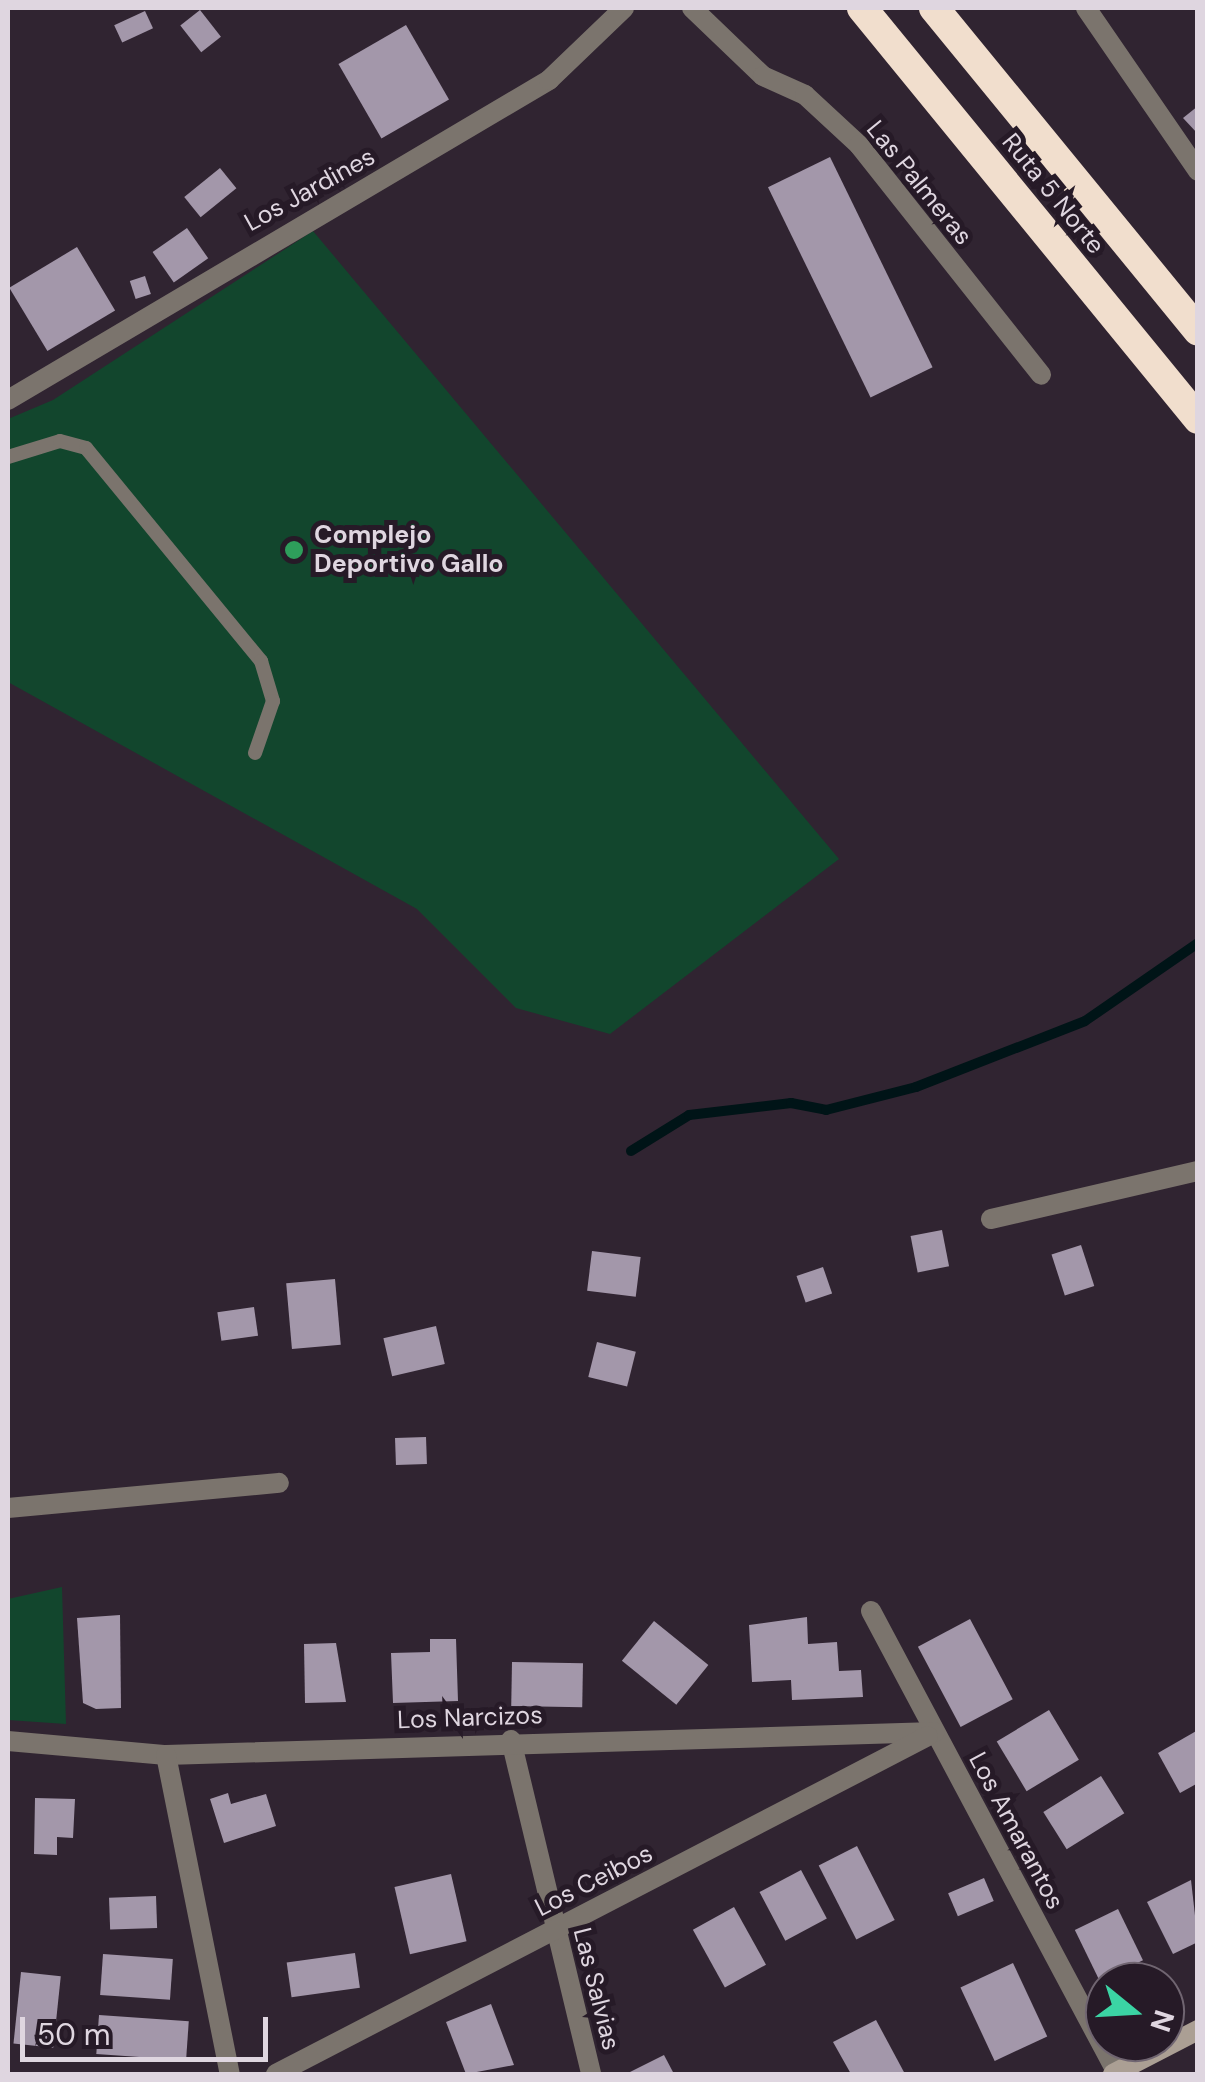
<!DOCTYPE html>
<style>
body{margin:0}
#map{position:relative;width:1205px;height:2082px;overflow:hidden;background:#302431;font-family:"DM Sans",sans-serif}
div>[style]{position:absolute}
.green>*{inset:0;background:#12462d}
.stream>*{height:10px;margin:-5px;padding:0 5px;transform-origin:5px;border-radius:5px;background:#001417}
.building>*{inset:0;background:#a397aa;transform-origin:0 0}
.lane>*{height:14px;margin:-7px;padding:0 7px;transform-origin:7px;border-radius:7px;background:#7b746d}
.street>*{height:20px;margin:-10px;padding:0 10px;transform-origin:10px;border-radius:10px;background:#7b746d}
.secondary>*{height:20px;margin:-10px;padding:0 10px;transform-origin:10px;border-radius:10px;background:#ab9f94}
.highway>*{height:30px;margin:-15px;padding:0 15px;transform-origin:15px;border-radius:15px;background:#f1decd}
.dots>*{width:28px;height:28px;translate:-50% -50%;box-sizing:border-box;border:5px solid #261a27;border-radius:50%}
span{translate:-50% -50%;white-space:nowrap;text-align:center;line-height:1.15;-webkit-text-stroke:10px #261a27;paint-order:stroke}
.street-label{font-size:25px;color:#dfd6e0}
.poi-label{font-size:25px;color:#dfd6e0;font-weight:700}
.left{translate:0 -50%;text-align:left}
.frame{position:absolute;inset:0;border:10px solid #dfd6e0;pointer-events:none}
.north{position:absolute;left:1085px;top:1962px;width:100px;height:100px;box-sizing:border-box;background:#261a27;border:2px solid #706571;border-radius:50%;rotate:108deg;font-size:28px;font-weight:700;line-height:40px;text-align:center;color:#dfd6e0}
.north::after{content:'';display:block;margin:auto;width:35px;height:45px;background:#3bd4a4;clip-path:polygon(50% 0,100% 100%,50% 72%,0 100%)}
.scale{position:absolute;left:20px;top:2017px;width:248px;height:45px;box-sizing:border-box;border:5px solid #dfd6e0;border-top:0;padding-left:12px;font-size:30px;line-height:35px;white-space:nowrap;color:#dfd6e0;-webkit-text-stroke:8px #261a27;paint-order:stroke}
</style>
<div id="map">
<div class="green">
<i style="clip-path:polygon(313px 231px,839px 859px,610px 1034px,516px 1008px,417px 909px,8px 682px,8px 419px,53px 400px)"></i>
<i style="clip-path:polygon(62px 1587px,66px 1724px,8px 1720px,8px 1599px)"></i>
</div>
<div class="stream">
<i style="left:631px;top:1151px;width:68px;rotate:-31.8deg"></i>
<i style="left:689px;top:1115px;width:103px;rotate:-6.7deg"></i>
<i style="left:791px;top:1103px;width:36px;rotate:11deg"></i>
<i style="left:826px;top:1110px;width:93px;rotate:-14.3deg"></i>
<i style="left:916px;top:1087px;width:181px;rotate:-21.3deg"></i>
<i style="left:1085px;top:1021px;width:137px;rotate:-34.6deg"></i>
</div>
<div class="building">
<i style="left:200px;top:10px;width:34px;height:25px;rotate:52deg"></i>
<i style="left:145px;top:11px;width:19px;height:34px;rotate:65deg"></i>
<i style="left:406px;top:25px;width:86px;height:78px;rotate:60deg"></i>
<i style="clip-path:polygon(1198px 106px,1198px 134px,1183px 118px)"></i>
<i style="left:830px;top:157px;width:234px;height:69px;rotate:64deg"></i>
<i style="left:220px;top:168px;width:26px;height:46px;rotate:51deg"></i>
<i style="left:187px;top:228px;width:37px;height:42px;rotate:55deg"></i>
<i style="left:77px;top:247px;width:74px;height:79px;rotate:59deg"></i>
<i style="left:145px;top:276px;width:19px;height:16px;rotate:72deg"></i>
<i style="left:942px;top:1230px;width:37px;height:32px;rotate:79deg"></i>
<i style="left:1081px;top:1245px;width:43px;height:31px;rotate:72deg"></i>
<i style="left:592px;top:1251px;width:49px;height:40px;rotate:7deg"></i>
<i style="left:823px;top:1267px;width:28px;height:28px;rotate:71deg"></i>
<i style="left:335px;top:1279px;width:66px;height:49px;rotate:85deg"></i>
<i style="left:254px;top:1307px;width:29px;height:37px;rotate:82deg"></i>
<i style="left:436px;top:1326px;width:39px;height:54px;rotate:77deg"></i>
<i style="left:597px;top:1342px;width:40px;height:36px;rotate:14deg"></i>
<i style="left:426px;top:1437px;width:27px;height:31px;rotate:88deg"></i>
<i style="clip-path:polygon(120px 1615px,121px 1708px,96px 1709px,83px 1703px,77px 1618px)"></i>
<i style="clip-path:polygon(807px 1617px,808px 1644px,837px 1642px,839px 1671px,861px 1670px,863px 1697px,792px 1700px,791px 1680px,752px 1682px,749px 1625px)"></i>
<i style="left:970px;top:1619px;width:91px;height:59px;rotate:62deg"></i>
<i style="left:654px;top:1621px;width:70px;height:51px;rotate:39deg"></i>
<i style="clip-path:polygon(430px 1639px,456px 1639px,458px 1701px,393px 1703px,391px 1653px,430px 1652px)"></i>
<i style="clip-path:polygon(336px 1643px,346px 1702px,305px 1703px,304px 1644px)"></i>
<i style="left:512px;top:1662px;width:71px;height:44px;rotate:1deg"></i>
<i style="left:1049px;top:1710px;width:58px;height:61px;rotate:59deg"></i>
<i style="clip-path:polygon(1198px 1730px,1198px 1783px,1180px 1793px,1158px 1753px)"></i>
<i style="left:1101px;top:1776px;width:44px;height:68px;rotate:58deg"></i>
<i style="clip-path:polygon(228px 1793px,231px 1804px,266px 1794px,276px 1826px,224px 1843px,210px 1799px)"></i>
<i style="clip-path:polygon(35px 1798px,75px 1799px,73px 1838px,57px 1837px,57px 1855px,34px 1854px)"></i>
<i style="left:857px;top:1846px;width:83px;height:43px;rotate:63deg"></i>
<i style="left:801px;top:1870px;width:55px;height:47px;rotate:62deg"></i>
<i style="left:451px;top:1874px;width:69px;height:58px;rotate:77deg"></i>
<i style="left:984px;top:1878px;width:25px;height:39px;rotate:67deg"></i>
<i style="clip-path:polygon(1191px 1880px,1198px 1942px,1173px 1954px,1147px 1902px)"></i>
<i style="left:156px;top:1896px;width:32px;height:47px;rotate:88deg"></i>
<i style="left:734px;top:1907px;width:66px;height:47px;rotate:61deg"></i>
<i style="left:1118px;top:1909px;width:57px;height:48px;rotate:64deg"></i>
<i style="left:355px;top:1953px;width:35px;height:69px;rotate:82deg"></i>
<i style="left:103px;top:1954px;width:70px;height:41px;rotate:4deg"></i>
<i style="left:1013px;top:1963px;width:81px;height:58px;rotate:65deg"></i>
<i style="left:21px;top:1972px;width:40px;height:72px;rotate:6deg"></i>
<i style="clip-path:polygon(491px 2004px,514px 2065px,466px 2074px,446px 2022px)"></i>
<i style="left:99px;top:2015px;width:90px;height:39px;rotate:4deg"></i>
<i style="clip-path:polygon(876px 2020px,905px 2074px,851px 2074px,833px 2042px)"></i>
<i style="clip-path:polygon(664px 2055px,674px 2074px,632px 2074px,630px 2072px)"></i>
</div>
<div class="lane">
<i style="left:8px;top:457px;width:54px;rotate:-17.1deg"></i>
<i style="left:60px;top:441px;width:27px;rotate:15deg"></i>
<i style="left:86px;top:448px;width:276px;rotate:50.6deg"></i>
<i style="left:261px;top:661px;width:42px;rotate:73.3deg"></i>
<i style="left:273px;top:701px;width:55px;rotate:109.1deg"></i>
</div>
<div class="street">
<i style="left:692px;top:8px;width:98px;rotate:43.8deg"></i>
<i style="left:763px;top:76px;width:46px;rotate:24.3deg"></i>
<i style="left:805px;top:95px;width:74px;rotate:42.8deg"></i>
<i style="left:859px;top:145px;width:293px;rotate:51.6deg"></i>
<i style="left:1086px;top:8px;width:198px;rotate:55.5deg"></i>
<i style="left:8px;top:400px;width:629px;rotate:-30.6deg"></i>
<i style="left:549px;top:80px;width:104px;rotate:-43.8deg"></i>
<i style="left:991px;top:1219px;width:212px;rotate:-13.1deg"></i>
<i style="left:8px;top:1508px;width:272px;rotate:-5.3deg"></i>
<i style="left:871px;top:1611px;width:523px;rotate:61.97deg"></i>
<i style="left:511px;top:1740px;width:343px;rotate:76.5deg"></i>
<i style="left:8px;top:1741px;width:159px;rotate:5.1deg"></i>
<i style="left:166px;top:1755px;width:769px;rotate:-1.71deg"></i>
<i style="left:166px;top:1755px;width:325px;rotate:78.7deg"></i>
<i style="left:276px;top:2074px;width:734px;rotate:-27.4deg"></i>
</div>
<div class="secondary">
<i style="left:1113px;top:2074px;width:96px;rotate:-27.4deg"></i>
</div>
<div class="highway">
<i style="left:862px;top:8px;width:531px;rotate:50.73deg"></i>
<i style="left:934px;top:8px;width:417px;rotate:50.7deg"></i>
</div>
<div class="dots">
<i style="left:294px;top:550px;background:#2e9e5b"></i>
</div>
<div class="street-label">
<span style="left:919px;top:183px;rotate:51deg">Las Palmeras</span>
<span style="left:310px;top:190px;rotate:-29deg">Los Jardines</span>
<span style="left:1053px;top:194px;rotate:51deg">Ruta 5 Norte</span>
<span style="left:470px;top:1718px;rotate:-2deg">Los Narcizos</span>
<span style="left:1016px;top:1831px;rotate:62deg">Los Amarantos</span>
<span style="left:594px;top:1881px;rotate:-27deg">Los Ceibos</span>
<span style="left:596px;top:1989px;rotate:76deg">Las Salvias</span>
</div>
<div class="poi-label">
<span class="left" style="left:314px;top:550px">Complejo<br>Deportivo Gallo</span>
</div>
<div class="frame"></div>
<div class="north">N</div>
<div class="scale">50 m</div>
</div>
